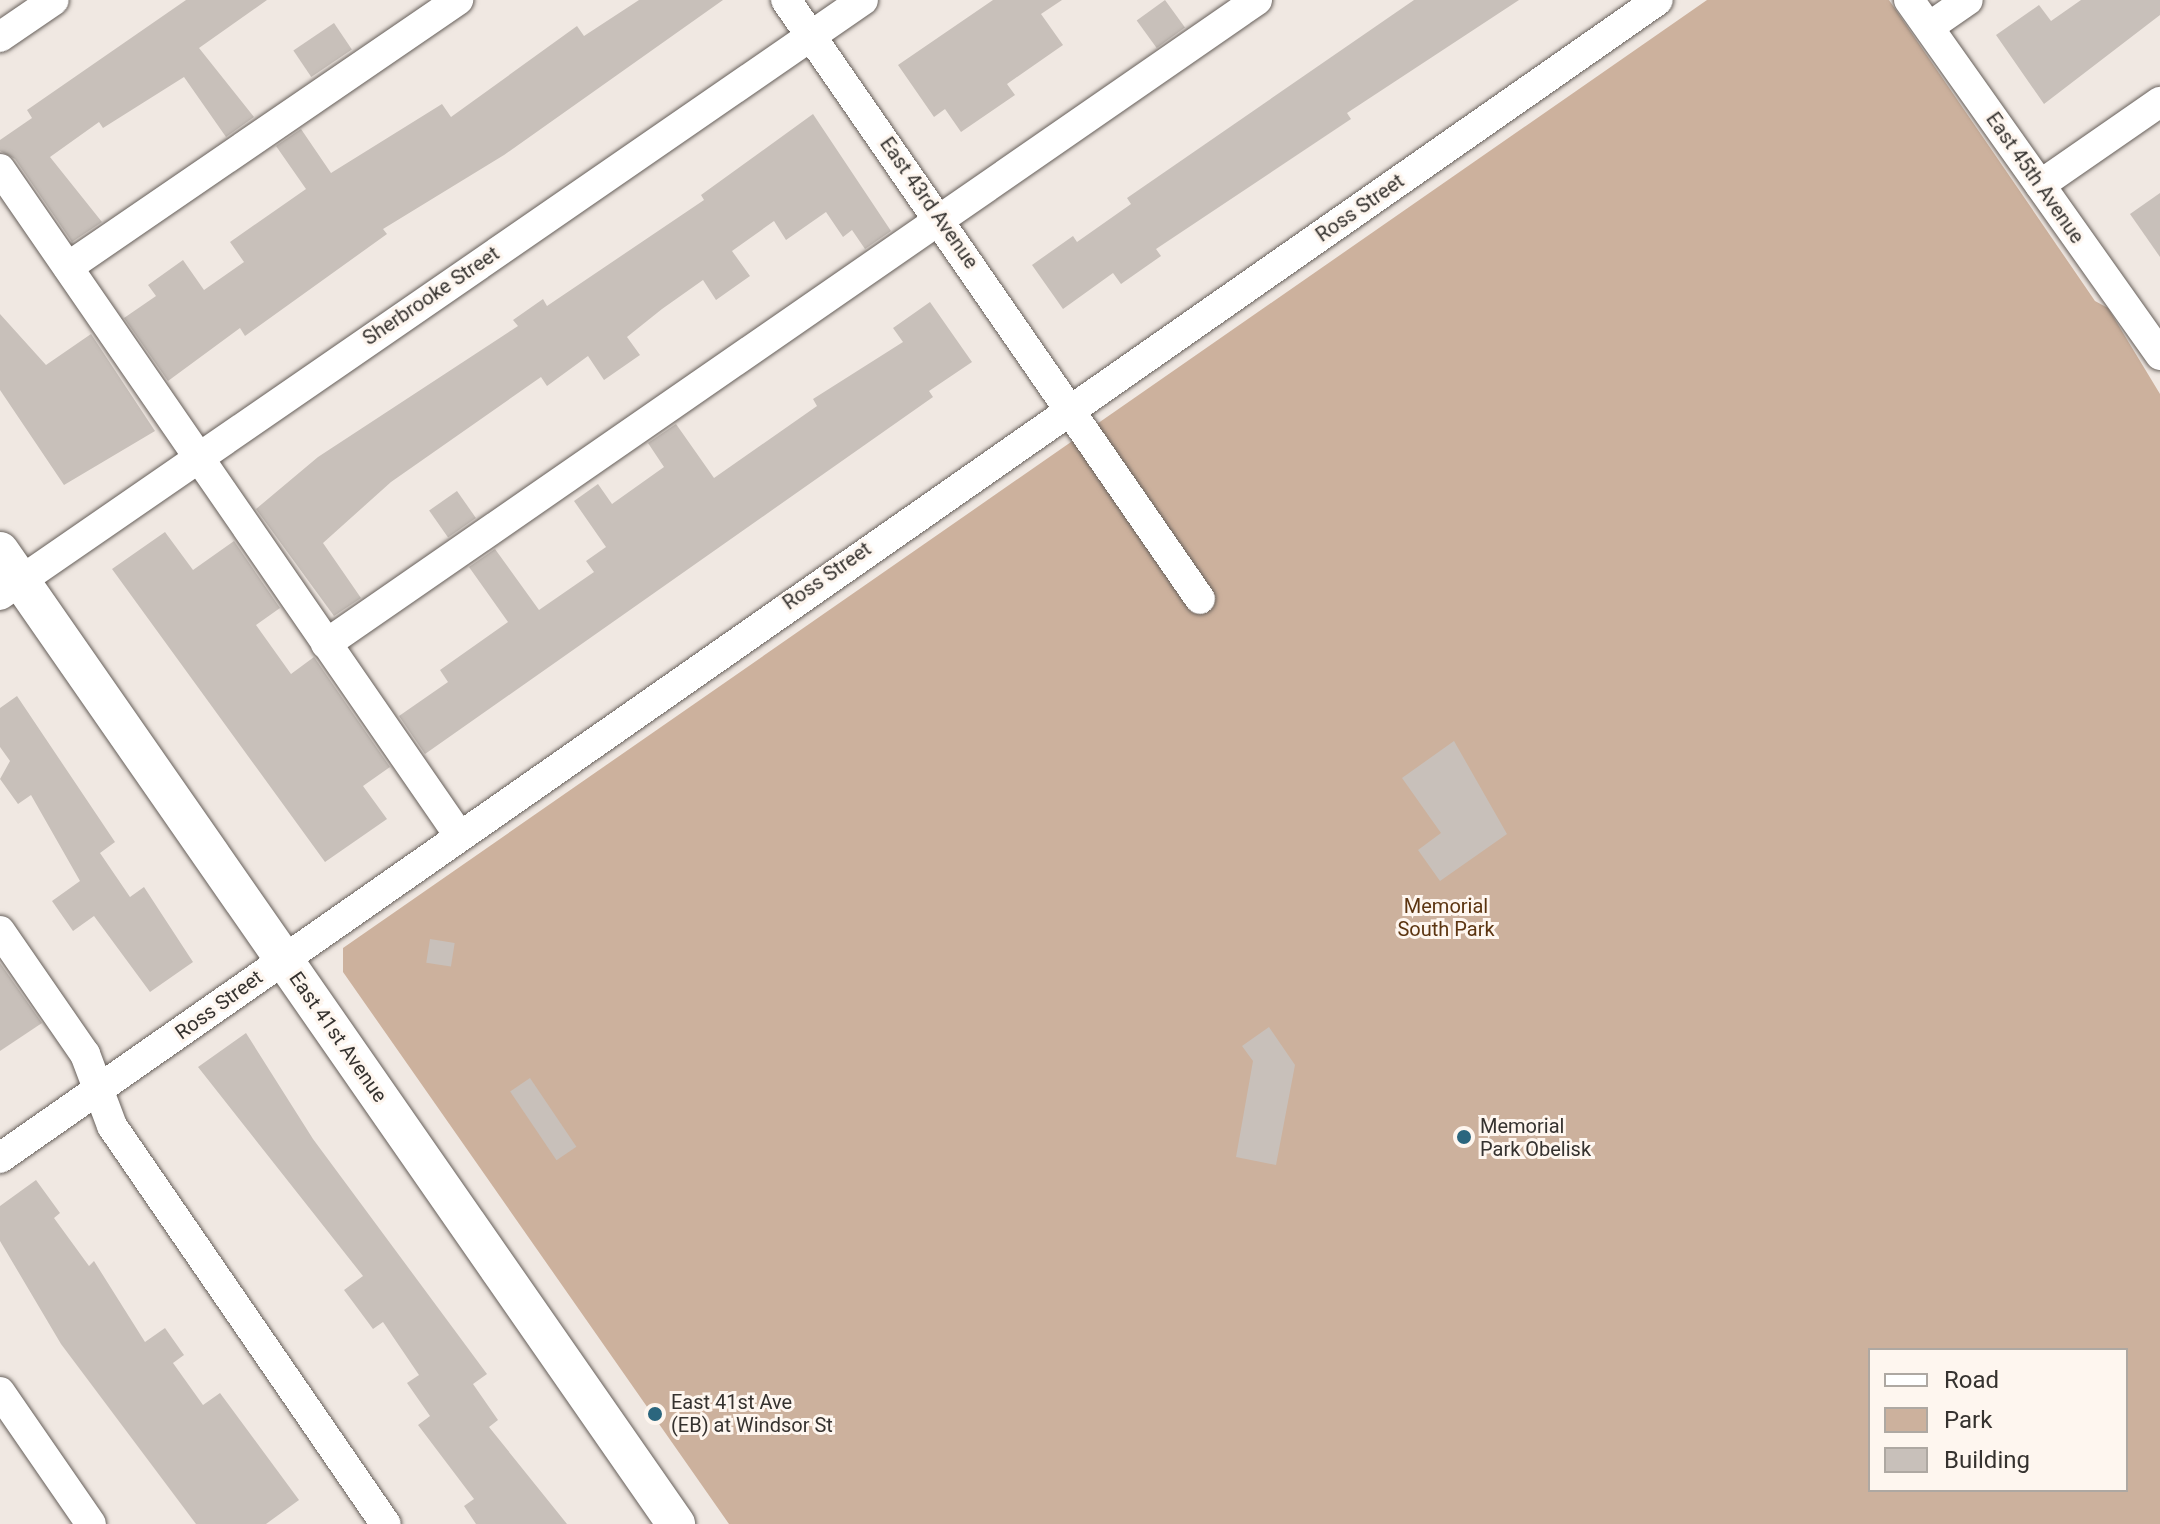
<!DOCTYPE html>
<style>
body{margin:0}
#map{position:relative;width:2160px;height:1524px;overflow:hidden;background:#f0e8e2;font-family:Roboto,sans-serif}
div>[style]{position:absolute}
.green>*{inset:0;background:#ccb19d}
.building>*{inset:0;background:#c8c0ba;transform-origin:0 0}
.roads{filter:drop-shadow(0 0 2px #665f5a) drop-shadow(0 0 2px #665f5a)}
.minor>*{height:30px;margin:-15px;padding:0 15px;transform-origin:15px;border-radius:15px;background:#fff}
.major>*{height:38px;margin:-19px;padding:0 19px;transform-origin:19px;border-radius:19px;background:#fff}
.dots>*{width:22px;height:22px;translate:-50% -50%;box-sizing:border-box;border:4px solid #fef6ef;border-radius:50%}
span{translate:-50% -50%;white-space:nowrap;text-align:center;line-height:1.15;-webkit-text-stroke:6px #fef6ef;paint-order:stroke}
.street-label{font-size:20px;color:#35322f}
.park-label{font-size:20px;color:#5c3511}
.poi-label{font-size:20px;color:#35322f}
.left{translate:0 -50%;text-align:left}
.legend{position:absolute;left:1868px;top:1348px;width:260px;height:144px;box-sizing:border-box;background:#fef6ef;border:2px solid #aea8a2;margin:0;padding:10px 14px;list-style:none;font-size:24px;color:#35322f}
.legend li{display:flex;align-items:center;gap:16px;height:40px}
.legend b{width:40px;border:2px solid #aea8a2}
</style>
<div id="map">
<div class="green">
<i style="clip-path:polygon(evenodd,1707px 0,1889px 0,2095px 301px,2108px 308px,2160px 394px,2160px 1524px,729px 1524px,343px 972px,343px 948px,1707px 0,1870px 1350px,2126px 1350px,2126px 1490px,1870px 1490px,1870px 1350px)"></i>
</div>
<div class="building">
<i style="clip-path:polygon(186px 0,267px 0,199px 48px,254px 117px,226px 137px,184px 77px,103px 128px,99px 122px,50px 157px,102px 222px,72px 242px,15px 159px,0 151px,0 140px,32px 118px,27px 110px)"></i>
<i style="clip-path:polygon(639px 0,723px 0,504px 155px,383px 229px,387px 234px,245px 336px,240px 328px,168px 381px,124px 318px,156px 296px,148px 285px,183px 260px,204px 290px,244px 262px,230px 242px,306px 189px,276px 146px,301px 129px,331px 173px,442px 104px,451px 117px,577px 26px,584px 36px)"></i>
<i style="clip-path:polygon(993px 0,1062px 0,1041px 14px,1063px 45px,1007px 84px,1015px 95px,961px 132px,945px 109px,934px 117px,898px 65px)"></i>
<i style="left:1165px;top:0;width:34px;height:35px;rotate:54deg"></i>
<i style="clip-path:polygon(1414px 0,1519px 0,1347px 113px,1351px 119px,1156px 249px,1161px 256px,1121px 284px,1113px 273px,1063px 309px,1032px 265px,1073px 236px,1077px 242px,1131px 204px,1127px 198px)"></i>
<i style="clip-path:polygon(2081px 0,2160px 0,2160px 15px,2044px 104px,1996px 35px,2039px 5px,2051px 21px)"></i>
<i style="left:334px;top:23px;width:32px;height:49px;rotate:56deg"></i>
<i style="clip-path:polygon(813px 114px,891px 231px,865px 249px,852px 230px,843px 237px,826px 212px,786px 240px,774px 221px,732px 251px,750px 276px,716px 300px,703px 280px,662px 309px,627px 337px,640px 355px,604px 380px,588px 356px,547px 386px,541px 377px,391px 482px,323px 543px,361px 598px,334px 616px,256px 509px,318px 457px,518px 326px,513px 320px,543px 299px,547px 306px,704px 200px,701px 195px)"></i>
<i style="clip-path:polygon(2160px 193px,2160px 257px,2130px 214px)"></i>
<i style="clip-path:polygon(930px 302px,972px 362px,929px 391px,933px 397px,425px 754px,399px 716px,448px 682px,440px 670px,508px 622px,469px 567px,495px 549px,539px 610px,594px 572px,586px 561px,606px 547px,574px 501px,598px 484px,612px 504px,664px 467px,648px 443px,676px 424px,714px 478px,817px 406px,813px 399px,903px 342px,893px 328px)"></i>
<i style="clip-path:polygon(0 314px,46px 365px,91px 334px,155px 431px,64px 485px,0 390px)"></i>
<i style="left:457px;top:491px;width:33px;height:34px;rotate:55deg"></i>
<i style="clip-path:polygon(165px 532px,193px 570px,234px 541px,280px 608px,256px 625px,291px 674px,314px 657px,390px 767px,363px 786px,387px 819px,325px 862px,112px 569px)"></i>
<i style="clip-path:polygon(17px 696px,115px 842px,100px 853px,130px 897px,144px 887px,193px 962px,150px 992px,94px 916px,73px 931px,52px 901px,80px 881px,31px 795px,18px 804px,0 779px,10px 761px,0 747px,0 708px)"></i>
<i style="clip-path:polygon(1454px 741px,1507px 834px,1440px 881px,1418px 850px,1441px 833px,1402px 778px)"></i>
<i style="left:430px;top:939px;width:25px;height:24px;rotate:9deg"></i>
<i style="clip-path:polygon(0 963px,42px 1023px,0 1051px)"></i>
<i style="clip-path:polygon(1269px 1027px,1295px 1065px,1276px 1165px,1236px 1157px,1253px 1061px,1242px 1046px)"></i>
<i style="clip-path:polygon(246px 1033px,313px 1139px,487px 1374px,473px 1384px,498px 1420px,489px 1427px,567px 1524px,476px 1524px,464px 1506px,474px 1499px,418px 1425px,430px 1416px,407px 1383px,419px 1375px,383px 1322px,373px 1329px,344px 1290px,363px 1276px,198px 1067px)"></i>
<i style="left:530px;top:1078px;width:83px;height:24px;rotate:56deg"></i>
<i style="clip-path:polygon(36px 1180px,60px 1213px,54px 1218px,89px 1266px,94px 1261px,145px 1342px,165px 1328px,184px 1355px,173px 1363px,203px 1405px,220px 1393px,299px 1500px,266px 1524px,196px 1524px,61px 1344px,0 1241px,0 1206px)"></i>
</div>
<div class="roads">
<div class="minor">
<i style="left:786px;top:0;width:728px;rotate:55.35deg"></i>
<i style="left:1909px;top:0;width:435px;rotate:54.7deg"></i>
<i style="left:1929px;top:27px;width:47px;rotate:-34.7deg"></i>
<i style="left:0;top:37px;width:65px;rotate:-34.4deg"></i>
<i style="left:0;top:169px;width:807px;rotate:55.44deg"></i>
<i style="left:2040px;top:185px;width:146px;rotate:-34.7deg"></i>
<i style="left:68px;top:267px;width:473px;rotate:-34.4deg"></i>
<i style="left:0;top:595px;width:1048px;rotate:-34.58deg"></i>
<i style="left:326px;top:644px;width:1132px;rotate:-34.67deg"></i>
<i style="left:0;top:931px;width:150px;rotate:55.4deg"></i>
<i style="left:85px;top:1054px;width:77px;rotate:69.4deg"></i>
<i style="left:112px;top:1126px;width:483px;rotate:55.5deg"></i>
<i style="left:0;top:1158px;width:2022px;rotate:-34.93deg"></i>
<i style="left:0;top:1392px;width:160px;rotate:55.4deg"></i>
</div>
<div class="major">
<i style="left:0;top:551px;width:1185px;rotate:55.21deg"></i>
</div>
</div>
<div class="dots">
<i style="left:1464px;top:1137px;background:#2b667e"></i>
<i style="left:655px;top:1414px;background:#2b667e"></i>
</div>
<div class="street-label">
<span style="left:2035px;top:178px;rotate:55deg">East 45th Avenue</span>
<span style="left:929px;top:203px;rotate:55deg">East 43rd Avenue</span>
<span style="left:1360px;top:208px;rotate:-35deg">Ross Street</span>
<span style="left:431px;top:296px;rotate:-34deg">Sherbrooke Street</span>
<span style="left:827px;top:576px;rotate:-35deg">Ross Street</span>
<span style="left:219px;top:1005px;rotate:-36deg">Ross Street</span>
<span style="left:338px;top:1037px;rotate:55deg">East 41st Avenue</span>
</div>
<div class="park-label">
<span style="left:1446px;top:918px">Memorial<br>South Park</span>
</div>
<div class="poi-label">
<span class="left" style="left:1480px;top:1138px">Memorial<br>Park Obelisk</span>
<span class="left" style="left:671px;top:1414px">East 41st Ave<br>(EB) at Windsor St</span>
</div>
<ul class="legend">
<li><b style="height:10px;background:#fff"></b>Road</li>
<li><b style="height:22px;background:#ccb19d"></b>Park</li>
<li><b style="height:22px;background:#c8c0ba"></b>Building</li>
</ul>
</div>
